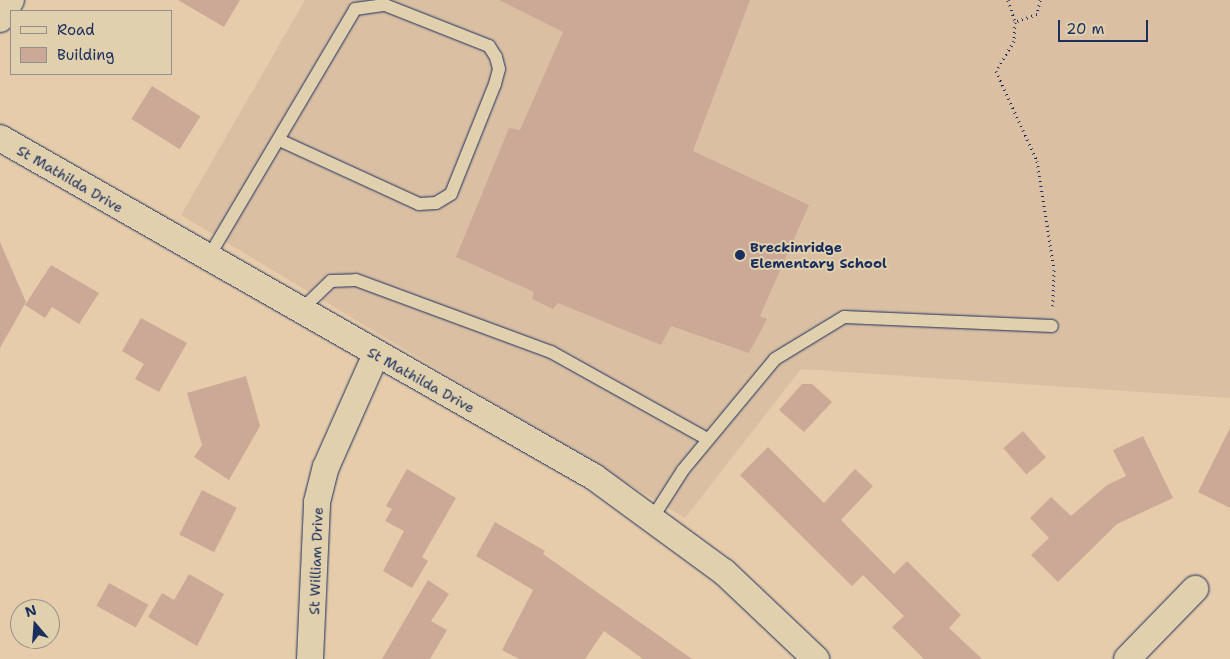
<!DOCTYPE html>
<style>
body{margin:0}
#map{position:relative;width:1230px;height:659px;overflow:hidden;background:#e6ccaa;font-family:"Shantell Sans",sans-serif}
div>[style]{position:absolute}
.built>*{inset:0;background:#dabfa3}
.building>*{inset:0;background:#cca997;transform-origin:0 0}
.path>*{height:3px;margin-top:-1.5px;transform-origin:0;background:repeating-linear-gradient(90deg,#1b2f5e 0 1px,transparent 0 5px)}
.roads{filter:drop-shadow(0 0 1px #1b2f5e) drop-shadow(0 0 1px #1b2f5e)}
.service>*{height:12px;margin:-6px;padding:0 6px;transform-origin:6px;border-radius:6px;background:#e1d0ad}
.minor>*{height:26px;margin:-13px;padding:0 13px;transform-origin:13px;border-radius:13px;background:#e1d0ad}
.dots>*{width:14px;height:14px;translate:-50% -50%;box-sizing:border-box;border:2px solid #e1d0ad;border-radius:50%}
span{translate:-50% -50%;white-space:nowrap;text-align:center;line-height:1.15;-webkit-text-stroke:4px #e1d0ad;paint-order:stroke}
.street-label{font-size:14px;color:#1b2f5e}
.poi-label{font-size:14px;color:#1b2f5e;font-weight:700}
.left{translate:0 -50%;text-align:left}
.legend{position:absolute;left:10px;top:10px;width:162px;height:65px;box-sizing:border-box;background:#e1d0ad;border:1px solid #92908d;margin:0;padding:6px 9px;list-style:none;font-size:15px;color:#1b2f5e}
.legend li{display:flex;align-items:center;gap:10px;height:25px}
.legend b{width:25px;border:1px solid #92908d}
.north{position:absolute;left:10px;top:599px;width:50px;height:50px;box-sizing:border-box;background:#e1d0ad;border:1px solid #92908d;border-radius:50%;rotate:342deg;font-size:14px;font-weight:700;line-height:20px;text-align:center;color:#1b2f5e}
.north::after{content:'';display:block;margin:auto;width:18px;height:22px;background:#1b2f5e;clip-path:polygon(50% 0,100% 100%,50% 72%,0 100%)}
.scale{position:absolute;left:1058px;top:20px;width:90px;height:22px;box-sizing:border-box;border:2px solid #1b2f5e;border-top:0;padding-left:6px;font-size:15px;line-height:18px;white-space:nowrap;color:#1b2f5e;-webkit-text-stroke:4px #e1d0ad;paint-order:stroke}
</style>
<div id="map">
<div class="built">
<i style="clip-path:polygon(305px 0,1230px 0,1230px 398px,801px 369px,685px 518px,181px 215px)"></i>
</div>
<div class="building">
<i style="clip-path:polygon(178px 0,240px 0,224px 27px)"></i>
<i style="clip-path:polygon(499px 0,750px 0,693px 151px,809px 205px,760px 316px,767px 319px,749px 353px,671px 326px,661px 345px,558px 303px,553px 309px,532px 299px,534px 292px,456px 257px,509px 128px,520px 130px,563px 32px)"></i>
<i style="left:152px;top:86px;width:57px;height:39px;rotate:32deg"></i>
<i style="clip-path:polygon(0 242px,26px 302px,0 348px)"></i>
<i style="clip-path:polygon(51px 265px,99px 293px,79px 324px,52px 307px,45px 318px,25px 305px)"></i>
<i style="clip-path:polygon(141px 318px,187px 343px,159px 392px,135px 379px,144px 364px,122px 351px)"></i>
<i style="clip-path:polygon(246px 376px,260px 426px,229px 480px,194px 457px,202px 445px,187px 393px)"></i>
<i style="clip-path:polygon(802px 384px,812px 384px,832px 402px,804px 432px,779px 410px)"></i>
<i style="clip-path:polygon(1230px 428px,1230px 508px,1198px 492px)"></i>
<i style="left:1023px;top:431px;width:35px;height:26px;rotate:49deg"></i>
<i style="clip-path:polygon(1143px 436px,1173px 498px,1117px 524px,1058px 582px,1031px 555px,1049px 538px,1030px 518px,1051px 497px,1071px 516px,1107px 485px,1126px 476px,1113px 450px)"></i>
<i style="clip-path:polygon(768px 447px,824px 503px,855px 469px,873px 486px,841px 520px,894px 574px,907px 561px,961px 615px,949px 628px,982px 659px,924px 659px,892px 627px,904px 616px,863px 575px,852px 586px,740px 475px)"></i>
<i style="clip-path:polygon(407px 469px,456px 498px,422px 557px,428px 561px,412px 588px,383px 571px,404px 531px,385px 521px,392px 509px,386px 506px)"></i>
<i style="left:202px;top:490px;width:39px;height:50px;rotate:27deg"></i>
<i style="clip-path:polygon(495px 522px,545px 551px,543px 554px,692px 659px,643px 659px,604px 631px,585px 659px,519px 659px,502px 650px,533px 590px,476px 556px)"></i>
<i style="clip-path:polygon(189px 574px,224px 594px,197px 646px,148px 617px,162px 593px,174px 600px)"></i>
<i style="clip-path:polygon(428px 580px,449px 594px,431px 621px,447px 630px,430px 659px,382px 659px)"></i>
<i style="left:109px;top:583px;width:45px;height:26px;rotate:29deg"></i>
</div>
<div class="path">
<i style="left:1008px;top:0;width:23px;rotate:72deg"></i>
<i style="left:1040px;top:0;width:14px;rotate:102deg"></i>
<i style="left:1037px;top:14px;width:23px;rotate:160deg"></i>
<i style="left:1015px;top:22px;width:19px;rotate:93deg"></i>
<i style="left:1014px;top:41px;width:35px;rotate:121deg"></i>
<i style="left:996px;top:71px;width:99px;rotate:65.5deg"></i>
<i style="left:1037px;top:161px;width:110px;rotate:81.1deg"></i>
<i style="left:1054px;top:270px;width:36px;rotate:92deg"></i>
</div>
<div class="roads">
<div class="service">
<i style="left:208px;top:258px;width:289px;rotate:-59.4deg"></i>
<i style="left:355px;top:9px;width:30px;rotate:-8deg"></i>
<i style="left:385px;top:5px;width:112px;rotate:21.5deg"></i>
<i style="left:489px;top:46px;width:13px;rotate:58deg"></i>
<i style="left:496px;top:57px;width:12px;rotate:76deg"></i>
<i style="left:499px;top:69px;width:16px;rotate:105deg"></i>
<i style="left:495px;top:84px;width:118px;rotate:111.8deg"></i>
<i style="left:451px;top:194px;width:17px;rotate:149deg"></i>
<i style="left:436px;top:203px;width:17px;rotate:177deg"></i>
<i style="left:419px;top:204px;width:154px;rotate:-155.4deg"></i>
<i style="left:300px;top:311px;width:43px;rotate:-44.1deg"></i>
<i style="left:331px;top:281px;width:25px;rotate:-2deg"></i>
<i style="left:356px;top:280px;width:208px;rotate:20.3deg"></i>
<i style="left:551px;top:352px;width:179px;rotate:29.1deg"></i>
<i style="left:653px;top:517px;width:56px;rotate:-57.4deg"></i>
<i style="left:683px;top:470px;width:144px;rotate:-50.3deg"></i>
<i style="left:775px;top:359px;width:81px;rotate:-31.3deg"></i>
<i style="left:844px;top:317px;width:208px;rotate:2.5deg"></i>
</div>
<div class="minor">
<i style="left:0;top:19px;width:22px;rotate:-60deg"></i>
<i style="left:0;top:138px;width:684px;rotate:29.71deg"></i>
<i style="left:594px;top:477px;width:161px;rotate:36.2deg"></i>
<i style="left:724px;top:572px;width:127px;rotate:43.4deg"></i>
<i style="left:310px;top:659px;width:157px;rotate:-87.4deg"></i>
<i style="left:317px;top:502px;width:36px;rotate:-76deg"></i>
<i style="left:326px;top:467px;width:124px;rotate:-66.1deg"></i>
<i style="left:1127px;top:659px;width:98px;rotate:-45.8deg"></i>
</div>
</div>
<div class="dots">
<i style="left:740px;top:255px;background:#1b2f5e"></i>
</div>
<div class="street-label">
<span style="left:70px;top:179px;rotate:30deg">St Mathilda Drive</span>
<span style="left:421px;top:380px;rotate:29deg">St Mathilda Drive</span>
<span style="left:316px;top:561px;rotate:-88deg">St William Drive</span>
</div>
<div class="poi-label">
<span class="left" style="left:750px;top:255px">Breckinridge<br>Elementary School</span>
</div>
<ul class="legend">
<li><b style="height:6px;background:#e1d0ad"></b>Road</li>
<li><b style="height:14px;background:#cca997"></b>Building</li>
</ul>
<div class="north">N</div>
<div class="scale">20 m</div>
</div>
